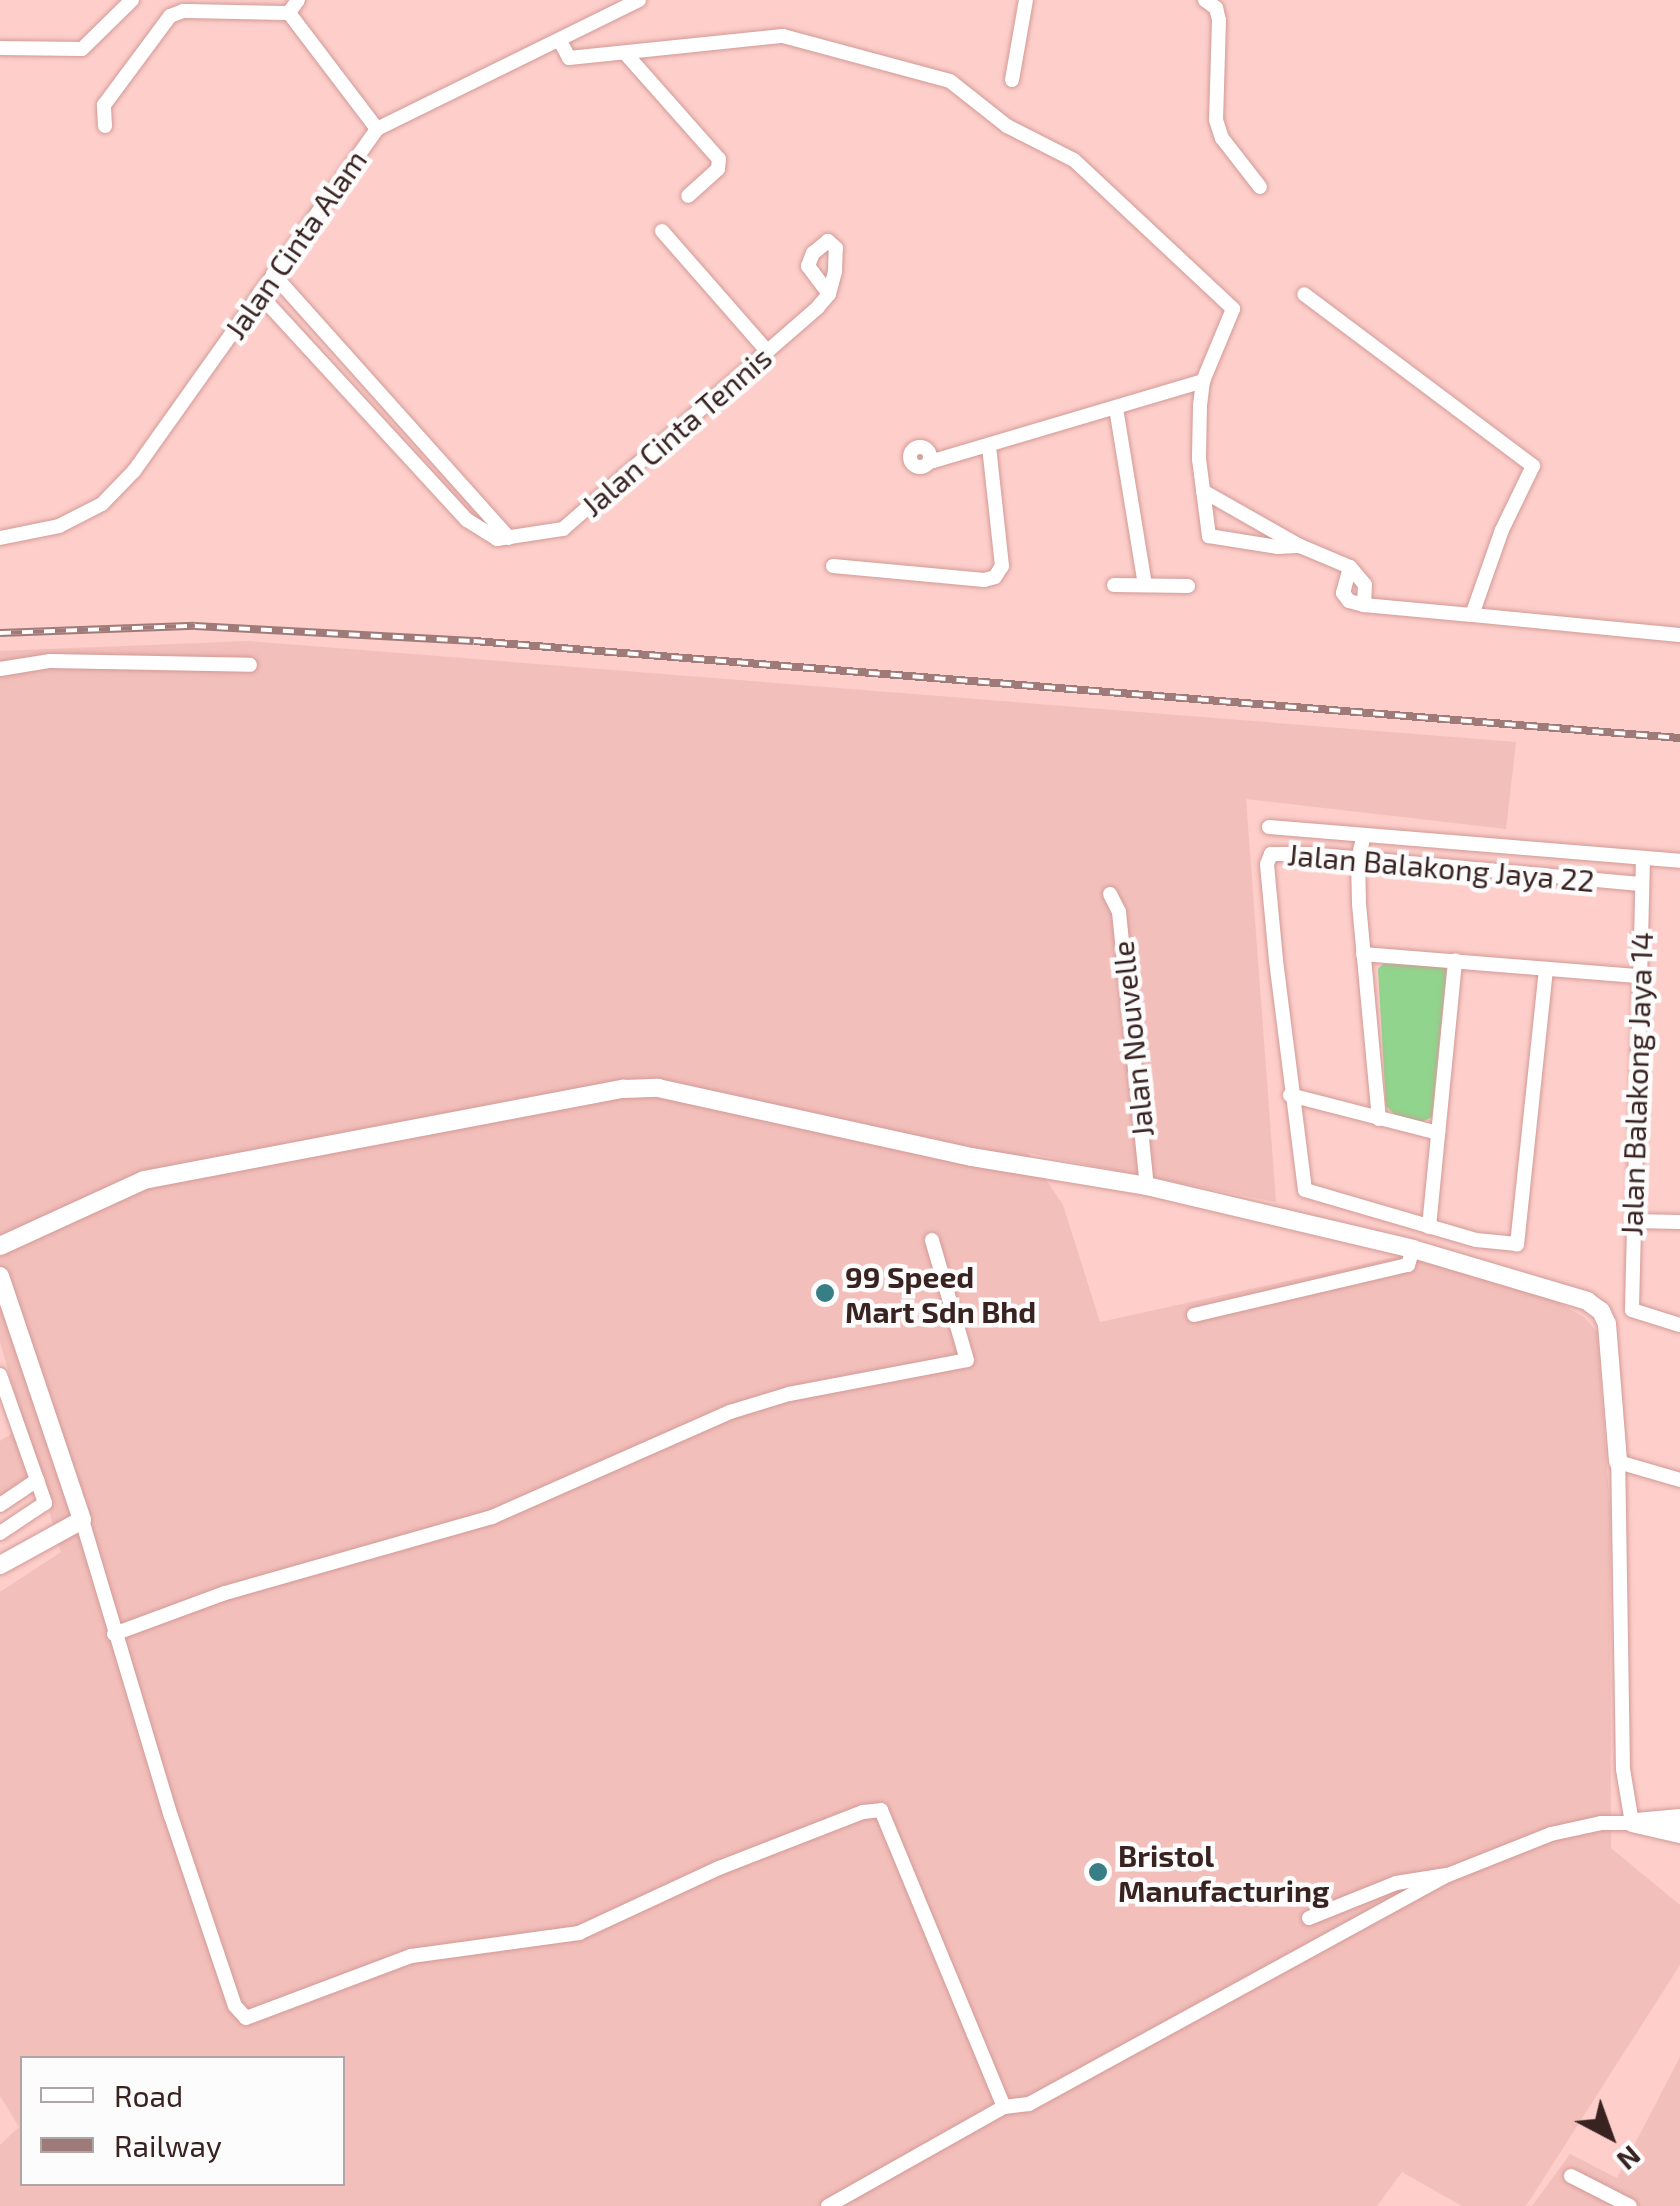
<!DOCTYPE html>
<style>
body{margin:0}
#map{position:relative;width:1680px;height:2206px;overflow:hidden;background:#fdceca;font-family:"Exo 2",sans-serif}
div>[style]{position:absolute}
.built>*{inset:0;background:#f3bfbb}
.green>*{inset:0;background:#91d48d}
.roads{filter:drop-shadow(0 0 2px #d29a96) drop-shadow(0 0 2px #d29a96)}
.street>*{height:14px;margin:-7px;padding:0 7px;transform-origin:7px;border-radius:7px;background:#fff}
.street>.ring{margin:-7px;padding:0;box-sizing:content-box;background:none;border:14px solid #fff;border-radius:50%}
.secondary>*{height:18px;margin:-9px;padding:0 9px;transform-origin:9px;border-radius:9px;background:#fff}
.rail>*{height:8px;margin-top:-4px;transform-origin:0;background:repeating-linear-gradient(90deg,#fcfcfc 0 11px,#9e7b78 0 22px);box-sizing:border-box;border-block:2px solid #9e7b78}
.dots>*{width:28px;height:28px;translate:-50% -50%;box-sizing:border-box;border:5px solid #fcfcfc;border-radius:50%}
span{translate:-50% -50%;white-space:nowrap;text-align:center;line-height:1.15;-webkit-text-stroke:9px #fcfcfc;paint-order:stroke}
.street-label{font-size:30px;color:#392321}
.poi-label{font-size:30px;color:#392321;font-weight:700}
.left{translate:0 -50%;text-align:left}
.legend{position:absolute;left:20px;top:2056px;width:325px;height:130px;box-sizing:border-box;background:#fcfcfc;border:2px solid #aea5a4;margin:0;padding:12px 18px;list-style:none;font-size:30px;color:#392321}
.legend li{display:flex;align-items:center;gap:20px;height:50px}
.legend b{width:50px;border:2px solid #aea5a4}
.north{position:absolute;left:1560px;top:2086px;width:100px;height:100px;-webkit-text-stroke:8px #fcfcfc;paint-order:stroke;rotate:139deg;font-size:28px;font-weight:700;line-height:40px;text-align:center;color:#392321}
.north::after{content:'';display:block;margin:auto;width:35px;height:45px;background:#392321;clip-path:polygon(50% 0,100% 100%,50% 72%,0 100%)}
</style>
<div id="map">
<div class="built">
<i style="clip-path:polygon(evenodd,249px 641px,1516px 742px,1506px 829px,1246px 799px,1276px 1202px,1028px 1153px,1063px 1205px,1100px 1322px,1401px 1256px,1550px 1298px,1584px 1317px,1597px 1332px,1610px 1510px,1611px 1848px,1680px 1905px,1680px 1965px,1526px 2206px,1462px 2206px,1402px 2172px,1377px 2206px,0 2206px,0 2145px,19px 2127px,0 2096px,0 1592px,61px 1552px,0 1342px,0 651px,249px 641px,22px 2058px,342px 2058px,342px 2184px,22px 2184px,22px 2058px)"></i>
<i style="clip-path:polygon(16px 1431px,33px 1479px,0 1501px,0 1441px)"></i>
<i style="clip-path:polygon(1680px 2057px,1680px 2206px,1532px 2206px,1570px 2154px,1617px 2178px)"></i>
</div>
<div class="green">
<i style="clip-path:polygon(1383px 964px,1447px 965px,1432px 1117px,1420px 1123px,1397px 1117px,1386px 1106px,1378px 969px)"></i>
</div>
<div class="roads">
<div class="street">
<i style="left:298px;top:0;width:16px;rotate:125deg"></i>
<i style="left:289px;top:13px;width:146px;rotate:52.8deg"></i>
<i style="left:1205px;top:0;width:14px;rotate:36deg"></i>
<i style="left:1216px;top:8px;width:12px;rotate:76deg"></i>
<i style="left:1219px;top:20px;width:100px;rotate:91.7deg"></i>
<i style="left:1216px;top:120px;width:19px;rotate:72deg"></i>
<i style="left:1222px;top:138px;width:62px;rotate:52.2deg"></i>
<i style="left:560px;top:41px;width:19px;rotate:62deg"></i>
<i style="left:569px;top:58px;width:215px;rotate:-5.9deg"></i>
<i style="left:783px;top:36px;width:173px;rotate:15.1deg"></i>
<i style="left:950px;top:81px;width:73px;rotate:38.3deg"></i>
<i style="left:1007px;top:126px;width:75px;rotate:26.9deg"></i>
<i style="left:1074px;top:160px;width:218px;rotate:43.1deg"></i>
<i style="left:1233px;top:309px;width:78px;rotate:112.6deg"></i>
<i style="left:1203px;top:381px;width:24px;rotate:97deg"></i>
<i style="left:1200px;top:405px;width:54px;rotate:91.1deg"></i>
<i style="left:1199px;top:459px;width:78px;rotate:82.6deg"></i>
<i style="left:1209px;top:536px;width:70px;rotate:9.1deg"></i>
<i style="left:1278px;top:547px;width:22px;rotate:-3deg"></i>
<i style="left:0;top:48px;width:82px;rotate:0.7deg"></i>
<i style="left:82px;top:49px;width:70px;rotate:-44.4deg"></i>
<i style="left:626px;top:54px;width:140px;rotate:48.5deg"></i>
<i style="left:719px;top:159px;width:10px;rotate:96deg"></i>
<i style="left:718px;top:169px;width:40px;rotate:138deg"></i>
<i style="left:1012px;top:80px;width:81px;rotate:-80.1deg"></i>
<i style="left:105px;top:126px;width:21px;rotate:-93deg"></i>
<i style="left:104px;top:105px;width:111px;rotate:-53.4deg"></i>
<i style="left:170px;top:16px;width:14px;rotate:-21deg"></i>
<i style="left:183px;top:11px;width:106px;rotate:1.1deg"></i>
<i style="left:662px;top:231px;width:159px;rotate:48.8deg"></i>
<i style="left:273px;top:274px;width:354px;rotate:48.2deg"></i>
<i style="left:259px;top:294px;width:307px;rotate:47.4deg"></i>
<i style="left:467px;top:520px;width:36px;rotate:32deg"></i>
<i style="left:497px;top:539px;width:67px;rotate:-8.6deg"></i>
<i style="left:563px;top:529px;width:338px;rotate:-41deg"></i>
<i style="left:818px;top:307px;width:17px;rotate:-50deg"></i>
<i style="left:829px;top:294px;width:24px;rotate:-75deg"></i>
<i style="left:835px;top:271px;width:23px;rotate:-88deg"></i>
<i style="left:836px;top:248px;width:11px;rotate:-139deg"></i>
<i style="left:828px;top:241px;width:19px;rotate:141deg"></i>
<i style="left:813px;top:253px;width:14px;rotate:111deg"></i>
<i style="left:808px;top:266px;width:35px;rotate:53deg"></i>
<i style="left:1116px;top:408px;width:179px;rotate:80.7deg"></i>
<i class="ring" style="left:910px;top:447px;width:6px;height:6px"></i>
<i style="left:930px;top:462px;width:285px;rotate:-16.5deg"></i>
<i style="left:1203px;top:491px;width:112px;rotate:29.6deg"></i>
<i style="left:1300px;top:546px;width:54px;rotate:22.8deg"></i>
<i style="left:1350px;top:567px;width:23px;rotate:50deg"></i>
<i style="left:1365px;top:585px;width:20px;rotate:93deg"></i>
<i style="left:1364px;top:605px;width:108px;rotate:5.3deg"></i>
<i style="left:1472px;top:615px;width:90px;rotate:-70.6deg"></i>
<i style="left:1502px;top:530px;width:71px;rotate:-64.2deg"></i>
<i style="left:1533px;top:466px;width:286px;rotate:-143.1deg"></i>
<i style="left:0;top:538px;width:60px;rotate:-11.5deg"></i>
<i style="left:59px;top:526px;width:48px;rotate:-27.1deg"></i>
<i style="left:102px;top:504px;width:46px;rotate:-45.9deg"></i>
<i style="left:134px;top:471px;width:420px;rotate:-54.6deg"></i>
<i style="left:377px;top:129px;width:292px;rotate:-26.2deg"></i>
<i style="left:833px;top:566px;width:152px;rotate:5.3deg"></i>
<i style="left:984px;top:580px;width:11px;rotate:-15deg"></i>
<i style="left:995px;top:577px;width:13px;rotate:-58deg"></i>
<i style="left:1002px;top:566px;width:120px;rotate:-96.2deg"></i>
<i style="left:1350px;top:567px;width:27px;rotate:105deg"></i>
<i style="left:1343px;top:593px;width:10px;rotate:53deg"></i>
<i style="left:1349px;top:601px;width:16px;rotate:15deg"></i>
<i style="left:1114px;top:585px;width:74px;rotate:0.8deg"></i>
<i style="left:1472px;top:615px;width:209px;rotate:5.5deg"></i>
<i style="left:0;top:669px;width:51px;rotate:-9.1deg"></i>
<i style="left:50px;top:661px;width:200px;rotate:1.1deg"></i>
<i style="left:1269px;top:827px;width:412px;rotate:4.7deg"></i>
<i style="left:1364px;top:835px;width:25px;rotate:104deg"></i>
<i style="left:1358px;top:859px;width:45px;rotate:88.7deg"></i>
<i style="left:1359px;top:904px;width:216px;rotate:84.7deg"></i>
<i style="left:1643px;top:858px;width:452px;rotate:91.4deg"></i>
<i style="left:1632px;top:1310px;width:50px;rotate:17.4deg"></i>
<i style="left:1110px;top:894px;width:20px;rotate:63deg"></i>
<i style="left:1119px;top:912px;width:275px;rotate:84.2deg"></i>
<i style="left:1363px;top:954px;width:277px;rotate:4.6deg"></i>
<i style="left:1546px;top:969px;width:277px;rotate:96deg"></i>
<i style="left:1517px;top:1244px;width:41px;rotate:-174.4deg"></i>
<i style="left:1476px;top:1240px;width:178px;rotate:-163.7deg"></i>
<i style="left:1305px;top:1190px;width:232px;rotate:-97.2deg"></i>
<i style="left:1276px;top:960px;width:96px;rotate:-95.4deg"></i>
<i style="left:1267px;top:864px;width:11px;rotate:-68deg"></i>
<i style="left:1271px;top:854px;width:39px"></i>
<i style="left:1310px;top:854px;width:333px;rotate:5.2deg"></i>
<i style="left:1290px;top:1095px;width:153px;rotate:14.4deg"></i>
<i style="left:1633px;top:1221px;width:47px;rotate:1.2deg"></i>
<i style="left:1429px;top:1227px;width:268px;rotate:-84.4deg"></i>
<i style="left:1194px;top:1315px;width:220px;rotate:-13.2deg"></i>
<i style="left:1408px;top:1265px;width:17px;rotate:-73deg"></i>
<i style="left:0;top:1375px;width:136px;rotate:70.6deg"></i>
<i style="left:45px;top:1503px;width:54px;rotate:146.3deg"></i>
<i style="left:0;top:1505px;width:45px;rotate:-34deg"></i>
<i style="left:82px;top:1520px;width:309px;rotate:73.3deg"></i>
<i style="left:171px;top:1816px;width:200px;rotate:71.4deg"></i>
<i style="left:235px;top:2006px;width:16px;rotate:47deg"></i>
<i style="left:246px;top:2018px;width:176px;rotate:-20.6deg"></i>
<i style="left:411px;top:1956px;width:170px;rotate:-7.8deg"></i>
<i style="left:579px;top:1933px;width:154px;rotate:-24.9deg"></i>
<i style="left:719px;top:1868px;width:155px;rotate:-21.3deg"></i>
<i style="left:863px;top:1812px;width:18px;rotate:-6deg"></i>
<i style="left:881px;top:1810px;width:321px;rotate:67.5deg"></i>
<i style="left:114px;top:1634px;width:118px;rotate:-20.3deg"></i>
<i style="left:225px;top:1593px;width:278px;rotate:-15.9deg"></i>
<i style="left:492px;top:1517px;width:260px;rotate:-23.8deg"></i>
<i style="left:730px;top:1412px;width:62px;rotate:-17deg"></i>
<i style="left:789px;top:1394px;width:181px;rotate:-10.8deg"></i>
<i style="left:967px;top:1360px;width:125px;rotate:-106.3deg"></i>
<i style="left:1309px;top:1918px;width:94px;rotate:-21.9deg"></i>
<i style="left:1396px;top:1883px;width:51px;rotate:-9.1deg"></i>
<i style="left:1571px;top:2176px;width:66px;rotate:27deg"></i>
<i style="left:828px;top:2206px;width:202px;rotate:-29.4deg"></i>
<i style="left:1004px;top:2107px;width:25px;rotate:-7deg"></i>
<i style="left:1029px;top:2104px;width:477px;rotate:-28.7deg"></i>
<i style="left:1448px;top:1875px;width:111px;rotate:-21.7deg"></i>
<i style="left:1551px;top:1834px;width:51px;rotate:-12.4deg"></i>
<i style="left:1601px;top:1823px;width:31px"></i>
<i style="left:1632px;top:1823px;width:55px;rotate:-99.5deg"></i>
<i style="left:1623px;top:1769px;width:307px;rotate:-90.9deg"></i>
<i style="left:1618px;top:1462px;width:65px;rotate:16.2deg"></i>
</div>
<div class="secondary">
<i style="left:0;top:1246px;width:158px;rotate:-24.6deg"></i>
<i style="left:144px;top:1180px;width:488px;rotate:-10.8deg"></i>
<i style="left:623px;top:1089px;width:35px;rotate:-2deg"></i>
<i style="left:658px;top:1088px;width:321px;rotate:12.4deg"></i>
<i style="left:972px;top:1157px;width:177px;rotate:9.4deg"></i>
<i style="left:1147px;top:1186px;width:273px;rotate:13.3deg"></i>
<i style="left:1413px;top:1249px;width:182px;rotate:16.6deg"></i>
<i style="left:1587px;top:1301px;width:17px;rotate:36deg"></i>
<i style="left:1601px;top:1311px;width:14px;rotate:65deg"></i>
<i style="left:1607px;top:1324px;width:138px;rotate:85.4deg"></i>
<i style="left:0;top:1276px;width:257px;rotate:71.4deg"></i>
<i style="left:82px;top:1520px;width:94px;rotate:151.2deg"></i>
<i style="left:1637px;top:1822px;width:43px;rotate:-5.3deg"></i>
<i style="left:1632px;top:1823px;width:49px;rotate:12.9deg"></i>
</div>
</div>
<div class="rail">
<i style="left:0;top:633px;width:195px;rotate:-2.1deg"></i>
<i style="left:195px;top:626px;width:279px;rotate:3.1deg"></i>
<i style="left:474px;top:641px;width:1210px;rotate:4.6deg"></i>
</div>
<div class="dots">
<i style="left:825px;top:1293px;background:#377f85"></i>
<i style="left:1098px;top:1872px;background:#377f85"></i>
</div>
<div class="street-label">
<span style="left:295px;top:244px;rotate:-55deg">Jalan Cinta Alam</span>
<span style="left:676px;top:431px;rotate:-41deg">Jalan Cinta Tennis</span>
<span style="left:1441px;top:867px;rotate:5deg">Jalan Balakong Jaya 22</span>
<span style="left:1132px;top:1039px;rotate:-96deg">Jalan Nouvelle</span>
<span style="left:1636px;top:1084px;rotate:-88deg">Jalan Balakong Jaya 14</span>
</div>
<div class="poi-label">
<span class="left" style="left:845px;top:1293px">99 Speed<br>Mart Sdn Bhd</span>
<span class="left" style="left:1118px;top:1872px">Bristol<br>Manufacturing</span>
</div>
<ul class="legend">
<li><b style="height:12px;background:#fff"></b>Road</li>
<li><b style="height:12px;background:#9e7b78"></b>Railway</li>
</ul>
<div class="north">N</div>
</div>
